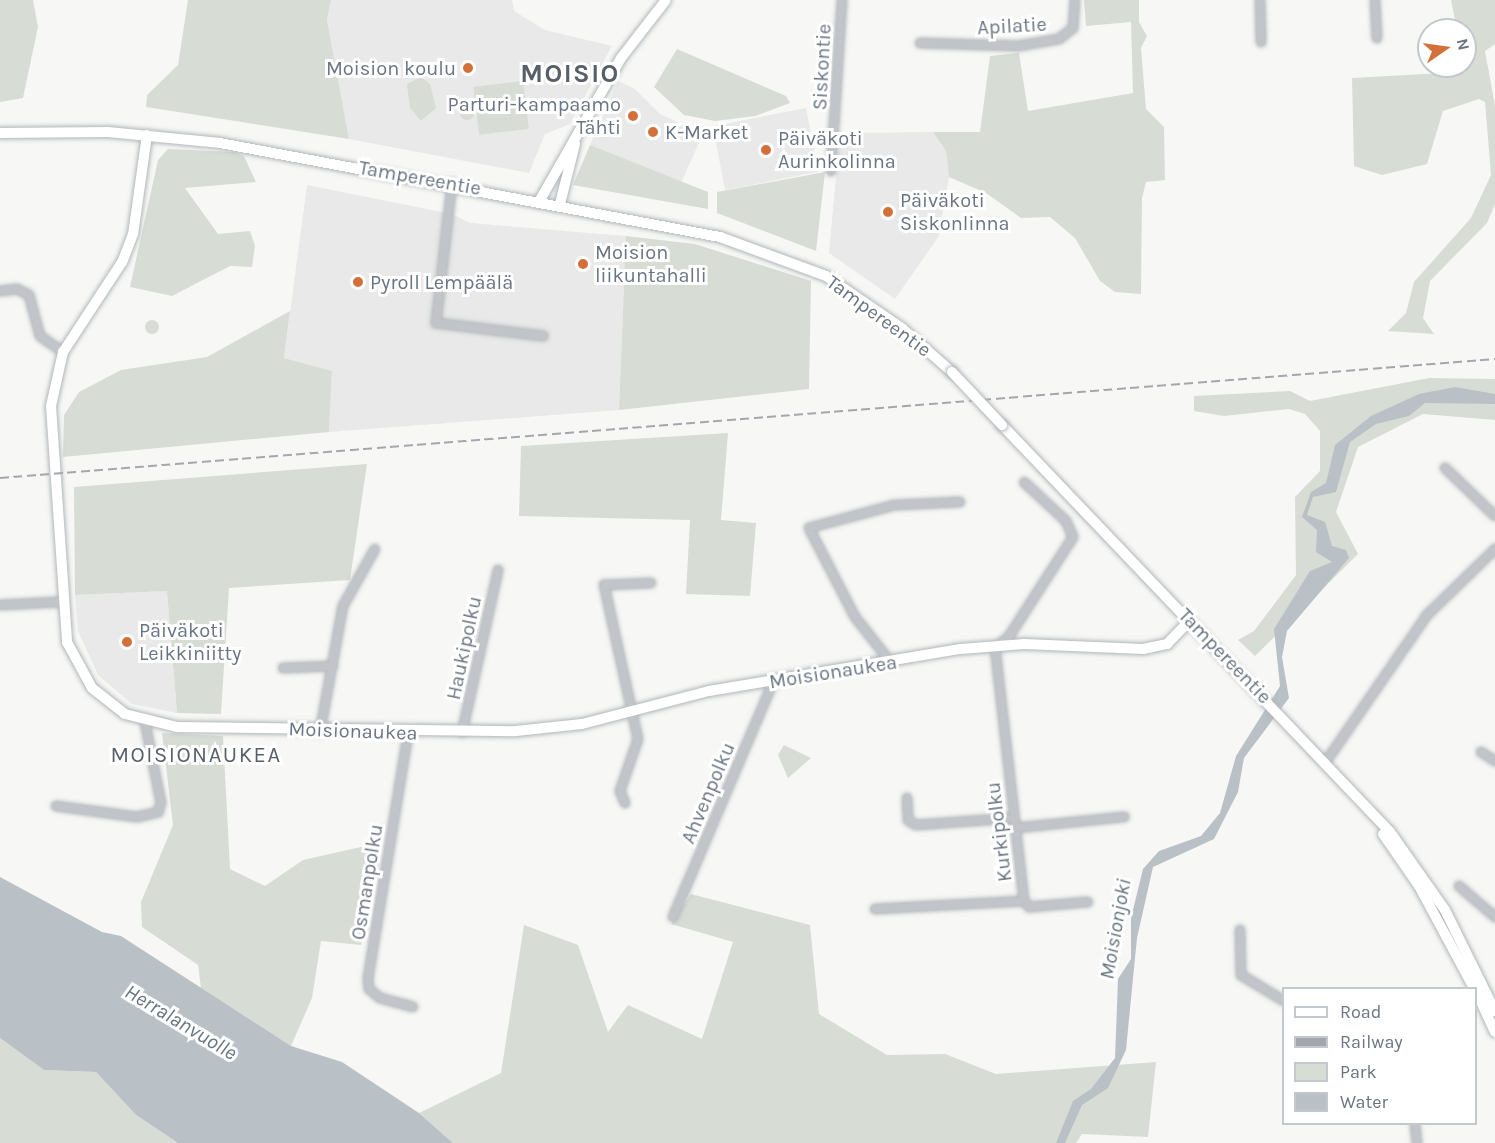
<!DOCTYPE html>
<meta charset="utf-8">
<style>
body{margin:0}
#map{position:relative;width:1495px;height:1143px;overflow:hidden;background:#f7f8f5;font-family:Karla,sans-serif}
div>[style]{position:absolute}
.built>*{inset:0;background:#e8e9e8;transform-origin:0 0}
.green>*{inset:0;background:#d7dcd5;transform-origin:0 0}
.round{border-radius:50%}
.water>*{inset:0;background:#b9c1c7}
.roads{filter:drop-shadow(0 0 2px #b2b6bb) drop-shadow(0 0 2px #b2b6bb)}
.street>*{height:8px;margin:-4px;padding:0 4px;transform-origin:4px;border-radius:4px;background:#c1c4c8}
.secondary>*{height:10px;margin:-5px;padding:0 5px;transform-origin:5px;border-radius:5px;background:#fff}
.rail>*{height:2px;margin-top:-1px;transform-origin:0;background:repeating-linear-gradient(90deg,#a3a7ad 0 9px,transparent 0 13.5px)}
.bridges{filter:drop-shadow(0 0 2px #b2b6bb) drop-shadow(0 0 2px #b2b6bb)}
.secondary-bridge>*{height:10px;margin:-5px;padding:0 5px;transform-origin:5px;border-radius:5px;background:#fff}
.dots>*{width:16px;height:16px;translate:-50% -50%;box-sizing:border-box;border:3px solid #fff;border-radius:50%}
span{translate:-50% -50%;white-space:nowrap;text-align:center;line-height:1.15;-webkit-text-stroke:6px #fff;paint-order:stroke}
.street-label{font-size:20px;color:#6a7583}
.poi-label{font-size:20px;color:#6a7583}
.right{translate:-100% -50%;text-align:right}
.left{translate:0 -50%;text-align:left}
.water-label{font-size:21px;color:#66757f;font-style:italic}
.quarter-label{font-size:22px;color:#575f69;letter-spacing:1.5px}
.district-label{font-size:26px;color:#575f69;font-weight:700;letter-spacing:1.5px}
.legend{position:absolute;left:1282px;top:987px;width:195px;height:138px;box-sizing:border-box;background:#fff;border:2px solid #c3c8cd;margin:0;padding:8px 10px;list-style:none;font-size:18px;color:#6a7583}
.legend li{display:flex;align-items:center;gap:12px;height:30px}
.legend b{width:30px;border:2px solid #c3c8cd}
.north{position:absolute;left:1417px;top:18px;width:60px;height:60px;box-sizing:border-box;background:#fff;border:2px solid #c3c8cd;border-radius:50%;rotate:77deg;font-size:16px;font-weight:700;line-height:24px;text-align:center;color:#6a7583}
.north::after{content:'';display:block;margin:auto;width:21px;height:27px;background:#d3703a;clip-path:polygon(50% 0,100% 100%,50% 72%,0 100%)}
</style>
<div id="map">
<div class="built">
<i style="clip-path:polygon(331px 0,512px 0,514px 11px,545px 30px,612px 46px,570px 124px,545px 134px,529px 173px,349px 139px,327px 20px)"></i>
<i style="clip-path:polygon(618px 81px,635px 89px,660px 114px,703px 134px,680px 185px,590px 145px)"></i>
<i style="left:806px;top:108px;width:65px;height:95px;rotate:79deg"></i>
<i style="clip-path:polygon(933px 132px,946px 151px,949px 177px,939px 236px,895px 299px,829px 253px,840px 133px)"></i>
<i style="clip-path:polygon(307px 185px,452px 214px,470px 223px,626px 236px,619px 410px,329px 432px,332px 371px,284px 358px)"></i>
<i style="clip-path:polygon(167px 591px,177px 713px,132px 704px,98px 675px,78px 631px,75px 595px)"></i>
</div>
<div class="green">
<i style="clip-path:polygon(0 0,33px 0,38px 27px,23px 98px,0 102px)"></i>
<i style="clip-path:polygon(188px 0,331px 0,327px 20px,349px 139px,146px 107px,147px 95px,178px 65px)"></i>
<i style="clip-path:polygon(1084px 0,1139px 0,1139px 22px,1147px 36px,1141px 48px,1146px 109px,1164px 127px,1165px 180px,1146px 182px,1142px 198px,1141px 294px,1115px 292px,1100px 281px,1075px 238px,1050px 217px,1021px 218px,986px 193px,949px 177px,946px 151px,933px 132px,980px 132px,990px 56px,1019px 53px,1028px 111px,1133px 93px,1131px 22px,1086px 26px)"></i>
<i style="clip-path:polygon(1451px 0,1495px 0,1495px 44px,1485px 51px,1495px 106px,1495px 204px,1487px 223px,1430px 281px,1423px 318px,1434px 334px,1388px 331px,1406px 313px,1414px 282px,1471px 218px,1491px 175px,1485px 102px,1479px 99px,1443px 111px,1427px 164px,1382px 175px,1354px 166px,1352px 78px,1443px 73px,1445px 66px,1465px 66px,1465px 30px,1457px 30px)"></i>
<i style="clip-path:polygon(677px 49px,786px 96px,790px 103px,755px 116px,715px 121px,684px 115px,654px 87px)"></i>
<i style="clip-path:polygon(421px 77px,430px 84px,436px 108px,421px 121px,410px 108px,407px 84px)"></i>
<i style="left:523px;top:81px;width:48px;height:50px;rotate:83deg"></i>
<i class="round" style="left:460px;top:106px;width:14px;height:14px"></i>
<i style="clip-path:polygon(590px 145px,708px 192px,708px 209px,573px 185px)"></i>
<i style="clip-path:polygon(168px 149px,234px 152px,244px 156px,256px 182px,185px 188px,218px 234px,250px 231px,255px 246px,252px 267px,230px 266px,172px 296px,130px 287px,158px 160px)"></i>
<i style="clip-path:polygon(825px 172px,816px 251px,717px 213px,717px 192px)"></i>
<i style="clip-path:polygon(626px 236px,695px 244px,811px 281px,809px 389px,619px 410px)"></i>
<i style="clip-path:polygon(290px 311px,284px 358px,332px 371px,329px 432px,63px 457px,64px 415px,79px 392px,121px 370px,207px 357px)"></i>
<i class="round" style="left:145px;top:320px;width:14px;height:14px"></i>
<i style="clip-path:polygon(1429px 378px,1495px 379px,1495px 420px,1423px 414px,1358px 447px,1336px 512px,1358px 554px,1255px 656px,1238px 640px,1254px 631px,1296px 575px,1295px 497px,1320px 471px,1320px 431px,1305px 414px,1289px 409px,1224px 416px,1194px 411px,1194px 396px,1290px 391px,1310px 401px)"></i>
<i style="clip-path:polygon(728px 433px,721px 520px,756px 523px,750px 596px,686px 594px,690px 520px,519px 516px,521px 446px)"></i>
<i style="clip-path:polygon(367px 464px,350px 580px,229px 588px,221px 714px,177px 713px,167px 591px,75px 595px,74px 487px)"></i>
<i style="clip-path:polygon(162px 733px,223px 736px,230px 869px,265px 886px,303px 860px,383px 842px,361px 945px,321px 941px,312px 998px,291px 1046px,201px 988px,198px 965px,142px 927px,141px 902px,173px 825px)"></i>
<i style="clip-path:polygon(784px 745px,811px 758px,788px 778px,778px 755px)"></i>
<i style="clip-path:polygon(691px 894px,810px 925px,819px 1014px,887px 1055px,945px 1054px,996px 1074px,1156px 1062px,1148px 1137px,1082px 1134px,1076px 1143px,453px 1143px,419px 1113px,501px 1073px,524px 925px,578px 945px,608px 1032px,628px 1005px,702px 1039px,733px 942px,671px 924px)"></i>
<i style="clip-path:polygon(0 1038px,44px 1070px,96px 1072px,136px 1115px,178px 1143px,0 1143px)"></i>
</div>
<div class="water">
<i style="clip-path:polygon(1455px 387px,1495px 394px,1495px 404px,1425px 403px,1409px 416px,1376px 424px,1350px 442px,1336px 492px,1313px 497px,1307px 515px,1325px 522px,1332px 546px,1346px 550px,1349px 558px,1287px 631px,1282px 657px,1289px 698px,1244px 758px,1238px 792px,1214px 839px,1153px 867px,1137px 938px,1126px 1050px,1108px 1088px,1082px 1105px,1065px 1143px,1056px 1143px,1073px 1101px,1091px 1089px,1115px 1058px,1118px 979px,1131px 959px,1131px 918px,1143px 869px,1159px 851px,1201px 836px,1220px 813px,1236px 756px,1280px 686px,1274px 629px,1310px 571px,1332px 562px,1316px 552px,1317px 530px,1302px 517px,1311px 492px,1326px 483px,1335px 445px,1371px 416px,1419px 394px)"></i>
<i style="clip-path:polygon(0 877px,102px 932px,121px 936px,291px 1046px,342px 1062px,419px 1113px,453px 1143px,178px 1143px,136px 1115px,96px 1072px,44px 1070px,0 1038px)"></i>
</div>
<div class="roads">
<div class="street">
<i style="left:1260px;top:0;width:42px;rotate:88.6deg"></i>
<i style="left:1375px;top:0;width:38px;rotate:87deg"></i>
<i style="left:920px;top:43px;width:98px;rotate:1.8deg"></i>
<i style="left:1018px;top:46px;width:42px;rotate:-9.7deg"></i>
<i style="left:1059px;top:39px;width:18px;rotate:-38deg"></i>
<i style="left:1073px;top:28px;width:28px;rotate:-86deg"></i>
<i style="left:831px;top:171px;width:171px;rotate:-86.3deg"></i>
<i style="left:452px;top:183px;width:141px;rotate:96.5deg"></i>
<i style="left:436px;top:323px;width:108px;rotate:6.9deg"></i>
<i style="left:0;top:291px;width:17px;rotate:-7deg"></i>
<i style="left:17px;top:289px;width:13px;rotate:27deg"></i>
<i style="left:29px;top:295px;width:42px;rotate:75deg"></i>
<i style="left:40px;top:336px;width:28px;rotate:35deg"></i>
<i style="left:1445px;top:468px;width:69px;rotate:43.8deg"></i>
<i style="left:0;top:605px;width:60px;rotate:-2.9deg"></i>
<i style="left:892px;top:664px;width:60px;rotate:-128.2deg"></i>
<i style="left:855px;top:617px;width:100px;rotate:-117.3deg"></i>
<i style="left:809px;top:528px;width:89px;rotate:-15deg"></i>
<i style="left:895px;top:505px;width:65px;rotate:-2.6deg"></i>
<i style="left:283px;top:668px;width:50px;rotate:-2.3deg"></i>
<i style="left:320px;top:732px;width:128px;rotate:-79.7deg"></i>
<i style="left:343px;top:606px;width:65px;rotate:-60.7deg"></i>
<i style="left:462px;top:733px;width:167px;rotate:-77.5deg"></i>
<i style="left:408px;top:734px;width:248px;rotate:99.3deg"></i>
<i style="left:368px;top:979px;width:10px;rotate:84deg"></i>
<i style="left:369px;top:989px;width:14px;rotate:39deg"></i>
<i style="left:380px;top:998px;width:34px;rotate:15deg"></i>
<i style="left:1481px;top:752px;width:17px;rotate:33deg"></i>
<i style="left:1325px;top:763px;width:180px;rotate:-55.4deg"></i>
<i style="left:1427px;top:615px;width:95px;rotate:-44.1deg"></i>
<i style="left:907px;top:798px;width:22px;rotate:87deg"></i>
<i style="left:908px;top:820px;width:9px;rotate:32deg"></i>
<i style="left:916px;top:825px;width:98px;rotate:-4.1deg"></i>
<i style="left:625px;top:803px;width:13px;rotate:-113deg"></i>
<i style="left:620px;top:791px;width:55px;rotate:-70.9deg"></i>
<i style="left:638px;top:739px;width:158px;rotate:-102.4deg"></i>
<i style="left:604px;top:585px;width:47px;rotate:-2.4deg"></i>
<i style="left:56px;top:806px;width:82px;rotate:7.7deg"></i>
<i style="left:137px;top:817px;width:22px;rotate:-13deg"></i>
<i style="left:158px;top:812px;width:9px;rotate:-72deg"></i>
<i style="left:161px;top:803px;width:83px;rotate:-101.2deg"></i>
<i style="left:1015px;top:828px;width:110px;rotate:-5.8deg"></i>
<i style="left:1459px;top:886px;width:48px;rotate:40.7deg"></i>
<i style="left:1024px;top:901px;width:256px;rotate:-96.5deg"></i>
<i style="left:995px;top:647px;width:16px;rotate:-35deg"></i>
<i style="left:1008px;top:638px;width:120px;rotate:-57.2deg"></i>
<i style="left:1073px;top:537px;width:17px;rotate:-114deg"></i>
<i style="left:1066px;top:521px;width:57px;rotate:-137.1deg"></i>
<i style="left:1024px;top:901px;width:8px;rotate:50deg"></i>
<i style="left:1029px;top:907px;width:59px;rotate:-4.8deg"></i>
<i style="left:875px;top:909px;width:149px;rotate:-3.1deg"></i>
<i style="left:673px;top:917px;width:255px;rotate:-66.9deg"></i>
<i style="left:1240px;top:930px;width:45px;rotate:88.7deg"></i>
<i style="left:1241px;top:975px;width:50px;rotate:31.2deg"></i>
<i style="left:1415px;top:1124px;width:19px;rotate:84deg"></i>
</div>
<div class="secondary">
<i style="left:0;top:133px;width:108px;rotate:-0.5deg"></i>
<i style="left:108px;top:132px;width:113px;rotate:5.6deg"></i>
<i style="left:220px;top:143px;width:509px;rotate:10.65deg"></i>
<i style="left:720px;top:237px;width:113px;rotate:20.2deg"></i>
<i style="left:826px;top:276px;width:93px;rotate:34.5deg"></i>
<i style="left:903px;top:329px;width:65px;rotate:41.3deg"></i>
<i style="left:147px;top:135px;width:100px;rotate:98deg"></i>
<i style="left:133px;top:234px;width:30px;rotate:111deg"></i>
<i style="left:122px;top:262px;width:108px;rotate:123.2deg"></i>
<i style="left:63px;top:352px;width:55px;rotate:102.5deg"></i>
<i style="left:51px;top:406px;width:237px;rotate:86.1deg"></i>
<i style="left:67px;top:642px;width:52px;rotate:61.5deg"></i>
<i style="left:92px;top:688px;width:42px;rotate:38.2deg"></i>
<i style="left:125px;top:714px;width:54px;rotate:14deg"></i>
<i style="left:177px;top:727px;width:339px;rotate:0.7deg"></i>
<i style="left:516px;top:731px;width:66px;rotate:-6.1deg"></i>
<i style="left:582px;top:724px;width:131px;rotate:-14.6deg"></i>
<i style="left:709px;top:691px;width:255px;rotate:-9.5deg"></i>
<i style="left:961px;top:649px;width:63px;rotate:-4.5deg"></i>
<i style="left:1024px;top:644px;width:119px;rotate:2.4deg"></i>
<i style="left:1143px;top:649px;width:25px;rotate:-12deg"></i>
<i style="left:1167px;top:644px;width:33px;rotate:-46deg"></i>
<i style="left:540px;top:200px;width:163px;rotate:-60.3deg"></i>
<i style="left:621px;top:58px;width:73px;rotate:-52.2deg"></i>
<i style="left:560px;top:204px;width:62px;rotate:-76deg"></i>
<i style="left:1002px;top:425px;width:562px;rotate:46.37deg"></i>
<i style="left:1390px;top:832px;width:95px;rotate:54.8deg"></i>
<i style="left:1445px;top:910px;width:113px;rotate:63.7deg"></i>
<i style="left:1383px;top:834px;width:63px;rotate:55.3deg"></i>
<i style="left:1419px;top:886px;width:116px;rotate:61.7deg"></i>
<i style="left:1476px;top:991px;width:45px;rotate:65.1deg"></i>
</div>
</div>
<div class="rail">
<i style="left:0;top:478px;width:1500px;rotate:-4.55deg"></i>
</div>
<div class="bridges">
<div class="secondary-bridge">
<i style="left:952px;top:372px;width:73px;rotate:46.7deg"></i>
</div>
</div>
<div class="dots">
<i style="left:468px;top:68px;background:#d3703a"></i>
<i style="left:633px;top:116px;background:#d3703a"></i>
<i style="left:653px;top:132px;background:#d3703a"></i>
<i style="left:766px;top:150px;background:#d3703a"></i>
<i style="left:888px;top:212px;background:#d3703a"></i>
<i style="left:583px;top:264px;background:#d3703a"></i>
<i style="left:358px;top:282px;background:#d3703a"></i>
<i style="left:127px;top:642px;background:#d3703a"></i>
</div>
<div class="street-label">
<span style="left:1012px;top:26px;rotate:-3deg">Apilatie</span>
<span style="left:822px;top:67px;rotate:-87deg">Siskontie</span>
<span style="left:420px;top:178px;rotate:10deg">Tampereentie</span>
<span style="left:879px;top:316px;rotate:36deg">Tampereentie</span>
<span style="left:464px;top:648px;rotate:-78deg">Haukipolku</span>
<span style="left:1225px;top:656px;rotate:46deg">Tampereentie</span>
<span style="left:833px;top:672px;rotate:-9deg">Moisionaukea</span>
<span style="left:353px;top:731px;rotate:2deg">Moisionaukea</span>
<span style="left:708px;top:793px;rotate:-67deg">Ahvenpolku</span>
<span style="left:999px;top:832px;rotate:-97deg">Kurkipolku</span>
<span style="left:367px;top:882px;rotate:-81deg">Osmanpolku</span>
</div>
<div class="poi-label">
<span class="right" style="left:456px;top:68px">Moision koulu</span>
<span class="right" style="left:621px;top:116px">Parturi-kampaamo<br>Tähti</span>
<span class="left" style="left:665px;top:132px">K-Market</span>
<span class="left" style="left:778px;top:150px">Päiväkoti<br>Aurinkolinna</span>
<span class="left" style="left:900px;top:212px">Päiväkoti<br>Siskonlinna</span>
<span class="left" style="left:595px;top:264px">Moision<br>liikuntahalli</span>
<span class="left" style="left:370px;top:282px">Pyroll Lempäälä</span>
<span class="left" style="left:139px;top:642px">Päiväkoti<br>Leikkiniitty</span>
</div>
<div class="water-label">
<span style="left:1115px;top:929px;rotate:-80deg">Moisionjoki</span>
<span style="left:181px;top:1022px;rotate:31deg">Herralanvuolle</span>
</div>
<div class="quarter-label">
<span style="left:196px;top:756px">MOISIONAUKEA</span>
</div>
<div class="district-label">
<span style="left:570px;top:74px">MOISIO</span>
</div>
<ul class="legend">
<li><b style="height:8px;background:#fff"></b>Road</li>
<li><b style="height:8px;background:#a3a7ad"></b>Railway</li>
<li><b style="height:16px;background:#d7dcd5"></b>Park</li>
<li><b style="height:16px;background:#b9c1c7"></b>Water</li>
</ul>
<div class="north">N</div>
</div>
